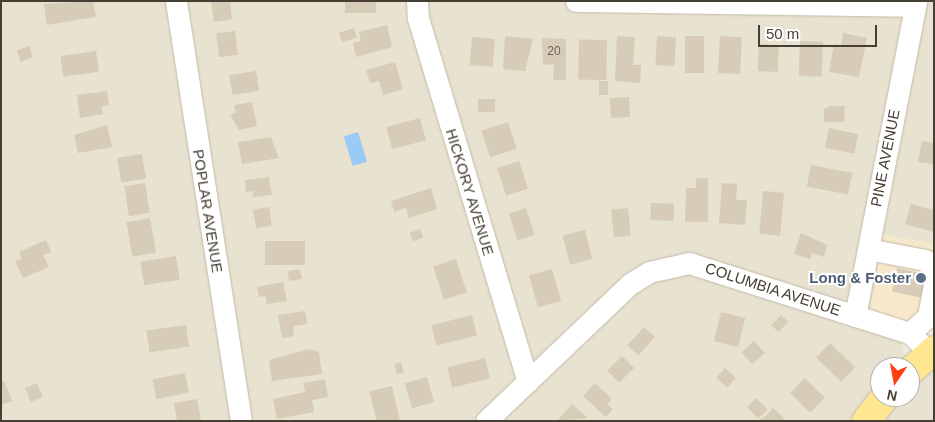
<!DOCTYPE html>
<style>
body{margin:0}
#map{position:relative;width:935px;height:422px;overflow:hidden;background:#f3efe3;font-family:Arial,sans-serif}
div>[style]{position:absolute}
.residential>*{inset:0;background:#e8e2d1}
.commercial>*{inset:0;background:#f7e8cc}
.water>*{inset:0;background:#9acbf6;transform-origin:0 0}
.building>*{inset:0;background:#d6ccb8;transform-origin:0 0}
.roads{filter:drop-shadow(0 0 1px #c2bba8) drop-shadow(0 0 1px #c2bba8)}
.minor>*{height:21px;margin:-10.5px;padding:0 10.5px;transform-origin:10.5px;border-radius:10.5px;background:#fff}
.major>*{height:28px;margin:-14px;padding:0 14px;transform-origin:14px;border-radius:14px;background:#ffe691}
.dots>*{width:14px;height:14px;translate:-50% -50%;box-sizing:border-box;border:2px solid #fff;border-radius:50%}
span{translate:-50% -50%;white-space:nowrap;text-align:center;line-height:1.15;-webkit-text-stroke:4px #fff;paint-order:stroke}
.number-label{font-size:12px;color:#6a6254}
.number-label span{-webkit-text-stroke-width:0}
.street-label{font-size:15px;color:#463f33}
.service-label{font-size:15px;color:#4e5e75;font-weight:700}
.right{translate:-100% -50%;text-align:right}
.frame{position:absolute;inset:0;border:2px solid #463f33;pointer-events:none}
.north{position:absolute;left:870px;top:357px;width:50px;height:50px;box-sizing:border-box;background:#fff;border:1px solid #b5b2ad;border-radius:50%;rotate:192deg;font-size:14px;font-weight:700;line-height:20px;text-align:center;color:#463f33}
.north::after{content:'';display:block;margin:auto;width:18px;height:22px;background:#ff400f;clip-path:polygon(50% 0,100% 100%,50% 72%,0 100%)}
.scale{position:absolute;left:758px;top:25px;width:119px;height:22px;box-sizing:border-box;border:2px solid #463f33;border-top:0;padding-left:6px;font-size:15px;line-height:18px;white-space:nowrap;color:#463f33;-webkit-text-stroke:4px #fff;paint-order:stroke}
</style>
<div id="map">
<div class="residential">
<i style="clip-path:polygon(1px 1px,934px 1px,934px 244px,883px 235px,905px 358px,901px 367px,880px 367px,880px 390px,851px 421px,1px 421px)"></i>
<i style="clip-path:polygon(934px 366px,934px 421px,879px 421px,902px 397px,910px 397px,910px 389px)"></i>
</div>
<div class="commercial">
<i style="clip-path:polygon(883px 235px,934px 244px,934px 331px,870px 311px)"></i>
</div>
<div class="water">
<i style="left:358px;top:132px;width:31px;height:15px;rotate:73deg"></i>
</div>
<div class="building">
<i style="clip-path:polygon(93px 1px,96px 17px,47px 25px,44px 4px)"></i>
<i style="clip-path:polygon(211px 1px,230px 1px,232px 19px,214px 22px)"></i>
<i style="left:345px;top:1px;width:31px;height:12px"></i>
<i style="clip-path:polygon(387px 25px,392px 47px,356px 57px,353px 43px,361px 41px,359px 32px)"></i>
<i style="left:354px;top:28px;width:10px;height:16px;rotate:73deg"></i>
<i style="left:235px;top:31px;width:24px;height:19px;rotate:83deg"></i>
<i style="clip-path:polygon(843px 33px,867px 38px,859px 77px,829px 72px,834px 44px,841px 45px)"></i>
<i style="clip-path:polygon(505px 36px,533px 39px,525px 71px,503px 69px)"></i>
<i style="clip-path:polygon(617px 36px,635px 37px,633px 65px,641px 65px,640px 83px,615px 81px)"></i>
<i style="left:657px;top:36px;width:19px;height:29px;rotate:3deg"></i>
<i style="left:685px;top:36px;width:19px;height:37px"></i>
<i style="left:720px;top:36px;width:22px;height:37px;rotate:3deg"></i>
<i style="left:472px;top:37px;width:23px;height:28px;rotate:5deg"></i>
<i style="clip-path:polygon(542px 38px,566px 39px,566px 80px,553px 80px,554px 64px,543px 65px)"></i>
<i style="left:607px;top:40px;width:40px;height:28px;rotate:91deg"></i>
<i style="left:800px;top:41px;width:23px;height:35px;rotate:2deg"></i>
<i style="left:759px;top:44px;width:20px;height:27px;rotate:3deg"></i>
<i style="left:29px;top:46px;width:12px;height:13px;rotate:70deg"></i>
<i style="left:96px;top:51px;width:21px;height:36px;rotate:82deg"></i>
<i style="clip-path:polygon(395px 62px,403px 89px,383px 95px,379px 81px,370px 83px,366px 70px)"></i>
<i style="left:256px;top:71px;width:20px;height:27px;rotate:81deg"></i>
<i style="left:599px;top:81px;width:9px;height:14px"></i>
<i style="clip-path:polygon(107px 91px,109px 105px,102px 106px,103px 114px,80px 118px,77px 95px)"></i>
<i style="left:629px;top:97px;width:20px;height:19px;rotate:87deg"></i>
<i style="left:478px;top:99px;width:17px;height:13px"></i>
<i style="clip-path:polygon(252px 102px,257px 126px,239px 130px,230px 114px,236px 113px,234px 105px)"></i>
<i style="clip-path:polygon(830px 106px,845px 106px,844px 122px,824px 122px,824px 109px)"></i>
<i style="left:420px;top:118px;width:23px;height:35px;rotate:75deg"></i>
<i style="left:508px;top:122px;width:28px;height:28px;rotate:72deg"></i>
<i style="clip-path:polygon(107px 125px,112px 147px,78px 153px,74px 135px)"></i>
<i style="left:829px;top:128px;width:30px;height:20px;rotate:12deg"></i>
<i style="clip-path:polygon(271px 137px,279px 158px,242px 164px,238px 142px)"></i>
<i style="clip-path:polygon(922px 141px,934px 143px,934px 164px,918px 162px)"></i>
<i style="left:142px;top:154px;width:25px;height:25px;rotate:81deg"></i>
<i style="left:519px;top:161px;width:29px;height:23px;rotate:72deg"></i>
<i style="left:811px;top:165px;width:42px;height:22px;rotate:11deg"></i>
<i style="clip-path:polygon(269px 177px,272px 195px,253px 197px,253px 191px,246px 192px,245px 180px)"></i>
<i style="clip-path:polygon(696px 178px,708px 178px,708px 222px,685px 222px,686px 188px,696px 188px)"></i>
<i style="left:145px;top:183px;width:30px;height:21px;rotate:81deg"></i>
<i style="clip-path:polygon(722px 183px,737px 184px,736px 200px,747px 200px,745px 225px,719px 223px)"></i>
<i style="clip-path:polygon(431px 188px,437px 209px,409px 218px,406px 208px,394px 212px,391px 201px)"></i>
<i style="left:763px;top:191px;width:21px;height:43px;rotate:5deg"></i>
<i style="left:651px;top:203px;width:23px;height:17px;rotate:2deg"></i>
<i style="clip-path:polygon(911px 204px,934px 210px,934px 232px,905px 224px)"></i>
<i style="left:269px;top:207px;width:19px;height:16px;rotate:81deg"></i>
<i style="left:526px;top:208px;width:28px;height:18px;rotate:72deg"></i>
<i style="left:628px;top:208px;width:28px;height:17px;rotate:84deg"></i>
<i style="left:150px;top:218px;width:35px;height:24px;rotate:80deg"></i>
<i style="left:420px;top:229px;width:9px;height:11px;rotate:69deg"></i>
<i style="left:585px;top:230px;width:30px;height:23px;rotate:76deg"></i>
<i style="clip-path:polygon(801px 233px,827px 245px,824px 257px,812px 253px,810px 259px,794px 254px)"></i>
<i style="clip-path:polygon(46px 240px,51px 252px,43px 255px,49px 267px,23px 278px,15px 261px,22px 259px,19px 252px)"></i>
<i style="left:265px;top:241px;width:40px;height:24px"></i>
<i style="left:176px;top:256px;width:24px;height:36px;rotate:81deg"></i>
<i style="left:456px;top:259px;width:35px;height:24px;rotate:72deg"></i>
<i style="left:897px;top:268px;width:34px;height:24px;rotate:12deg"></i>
<i style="left:300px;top:269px;width:10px;height:13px;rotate:79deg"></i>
<i style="left:552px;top:269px;width:33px;height:24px;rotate:74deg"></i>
<i style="clip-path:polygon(283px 282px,287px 301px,267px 304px,265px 296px,259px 297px,257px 287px)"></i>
<i style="clip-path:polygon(305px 311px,307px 324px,293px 326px,294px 336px,282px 338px,278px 315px)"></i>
<i style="left:721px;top:312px;width:25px;height:30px;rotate:14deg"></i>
<i style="left:472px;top:315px;width:21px;height:42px;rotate:76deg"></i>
<i style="left:781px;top:315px;width:10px;height:14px;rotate:45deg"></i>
<i style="left:186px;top:325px;width:22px;height:40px;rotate:82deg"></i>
<i style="left:644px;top:327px;width:15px;height:25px;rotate:42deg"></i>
<i style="left:754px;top:341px;width:16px;height:17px;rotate:47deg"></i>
<i style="left:830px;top:343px;width:35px;height:20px;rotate:44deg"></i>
<i style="clip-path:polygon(309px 349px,319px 352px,322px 374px,272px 381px,269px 360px)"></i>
<i style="left:622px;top:356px;width:17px;height:21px;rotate:45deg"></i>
<i style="left:485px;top:358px;width:21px;height:39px;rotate:76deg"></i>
<i style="left:401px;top:362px;width:11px;height:7px;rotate:75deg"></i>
<i style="left:725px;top:368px;width:15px;height:13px;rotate:42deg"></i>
<i style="left:185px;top:373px;width:20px;height:33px;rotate:79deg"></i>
<i style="left:427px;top:377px;width:26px;height:23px;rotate:74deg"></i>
<i style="left:805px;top:378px;width:28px;height:21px;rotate:45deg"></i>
<i style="clip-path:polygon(325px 379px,328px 397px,312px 400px,314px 412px,277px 419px,273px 399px,305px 392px,303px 383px)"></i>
<i style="clip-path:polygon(4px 381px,12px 401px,1px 405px,1px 382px)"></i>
<i style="left:37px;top:383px;width:15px;height:13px;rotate:67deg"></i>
<i style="clip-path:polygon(595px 383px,612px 399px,607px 404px,613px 409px,606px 417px,583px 396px)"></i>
<i style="left:392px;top:386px;width:35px;height:23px;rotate:77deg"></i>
<i style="left:756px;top:398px;width:16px;height:13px;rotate:45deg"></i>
<i style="clip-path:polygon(197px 399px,201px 421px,177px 421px,174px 403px)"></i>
<i style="clip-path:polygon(572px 404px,588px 418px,557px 421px)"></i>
<i style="clip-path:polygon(773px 408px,787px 421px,758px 421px,766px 416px)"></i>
</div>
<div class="roads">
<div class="minor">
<i style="left:176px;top:1px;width:425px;rotate:81.2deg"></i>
<i style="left:417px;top:1px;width:17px;rotate:87deg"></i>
<i style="left:418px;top:18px;width:380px;rotate:73.2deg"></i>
<i style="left:576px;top:1px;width:339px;rotate:0.8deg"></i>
<i style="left:868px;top:249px;width:58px;rotate:10.9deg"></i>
<i style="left:925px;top:260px;width:12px;rotate:42deg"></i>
<i style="left:855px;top:316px;width:321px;rotate:-79deg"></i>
<i style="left:910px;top:333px;width:25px;rotate:-43deg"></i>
<i style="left:928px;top:316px;width:32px;rotate:-79deg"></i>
<i style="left:486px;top:421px;width:199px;rotate:-43.6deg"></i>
<i style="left:630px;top:284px;width:22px;rotate:-32deg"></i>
<i style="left:649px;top:272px;width:41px;rotate:-12.7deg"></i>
<i style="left:689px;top:263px;width:232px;rotate:17.6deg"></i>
<i style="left:910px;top:333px;width:28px;rotate:46deg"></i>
</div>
<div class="major">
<i style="left:910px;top:371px;width:32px;rotate:-41deg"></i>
<i style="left:866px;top:421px;width:31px;rotate:-52deg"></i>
</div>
</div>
<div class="dots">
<i style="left:921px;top:278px;background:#5c6f8a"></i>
</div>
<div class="number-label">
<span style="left:554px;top:52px">20</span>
</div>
<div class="street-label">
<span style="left:885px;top:158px;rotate:-79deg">PINE AVENUE</span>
<span style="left:470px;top:192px;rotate:73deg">HICKORY AVENUE</span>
<span style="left:208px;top:211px;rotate:81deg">POPLAR AVENUE</span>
<span style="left:773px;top:289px;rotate:18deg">COLUMBIA AVENUE</span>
</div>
<div class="service-label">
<span class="right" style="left:911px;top:278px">Long &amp; Foster</span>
</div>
<div class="frame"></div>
<div class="north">N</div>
<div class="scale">50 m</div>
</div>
